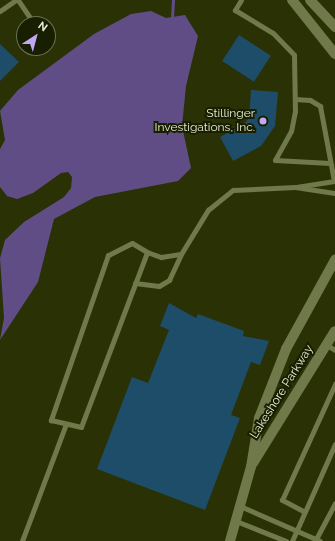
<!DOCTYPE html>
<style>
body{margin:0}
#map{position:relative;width:335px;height:541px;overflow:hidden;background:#222703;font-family:Raleway,sans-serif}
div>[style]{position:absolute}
.built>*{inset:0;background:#2a3105}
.water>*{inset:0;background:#604d86}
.stream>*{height:2.5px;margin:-1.25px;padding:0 1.25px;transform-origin:1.25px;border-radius:1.25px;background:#604d86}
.building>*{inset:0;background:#1d4d69;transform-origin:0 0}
.lane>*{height:5px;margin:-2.5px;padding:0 2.5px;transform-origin:2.5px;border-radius:2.5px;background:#6f7949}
.street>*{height:10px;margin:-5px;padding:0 5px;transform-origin:5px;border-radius:5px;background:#6f7949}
.dots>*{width:11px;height:11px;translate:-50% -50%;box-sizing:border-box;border:2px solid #181e00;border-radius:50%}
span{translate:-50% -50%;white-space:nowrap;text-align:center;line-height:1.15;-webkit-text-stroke:4px #181e00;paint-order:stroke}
.poi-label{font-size:12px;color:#e7edd3}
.right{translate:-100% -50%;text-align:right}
.street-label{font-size:12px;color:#e7edd3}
.north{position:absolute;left:16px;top:16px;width:40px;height:40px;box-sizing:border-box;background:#181e00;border:1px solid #6b7154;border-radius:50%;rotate:36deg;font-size:11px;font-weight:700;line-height:16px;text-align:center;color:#e7edd3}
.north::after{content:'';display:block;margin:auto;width:14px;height:18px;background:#c0a8f4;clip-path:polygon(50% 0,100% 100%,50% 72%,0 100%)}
</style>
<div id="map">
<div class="built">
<i style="clip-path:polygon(evenodd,0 0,335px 0,335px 541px,0 541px,0 0,24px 24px,48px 24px,48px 48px,24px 48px,24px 24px)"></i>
</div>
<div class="water">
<i style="clip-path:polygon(151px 11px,166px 18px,185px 15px,198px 36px,186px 86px,182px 126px,191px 168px,178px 181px,95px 197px,54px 219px,38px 282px,0 340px,4px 318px,0 258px,5px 240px,24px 222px,64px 197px,71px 188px,72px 177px,68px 172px,61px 173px,33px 193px,17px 199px,7px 196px,0 187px,0 149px,5px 140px,0 111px,18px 90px,94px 34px,131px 14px)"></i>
</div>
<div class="stream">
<i style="left:172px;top:19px;width:19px;rotate:-87deg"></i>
</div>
<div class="building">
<i style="left:239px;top:35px;width:38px;height:31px;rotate:33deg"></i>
<i style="clip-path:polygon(0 44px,19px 62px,0 81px)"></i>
<i style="clip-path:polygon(251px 90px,278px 92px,275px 126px,261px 146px,233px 161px,220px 137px,244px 124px,249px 118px)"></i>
<i style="clip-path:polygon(169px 303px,196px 318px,198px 314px,244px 331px,243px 336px,269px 341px,260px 365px,251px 362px,231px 415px,240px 418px,205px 510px,97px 469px,132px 377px,148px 383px,169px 330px,160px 326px)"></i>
</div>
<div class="lane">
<i style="left:18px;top:0;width:25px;rotate:56deg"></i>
<i style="left:241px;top:0;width:12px;rotate:121deg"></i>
<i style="left:235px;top:10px;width:44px;rotate:31.2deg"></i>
<i style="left:273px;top:33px;width:30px;rotate:46deg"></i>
<i style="left:294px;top:55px;width:56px;rotate:89deg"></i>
<i style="left:295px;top:111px;width:20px;rotate:101deg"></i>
<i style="left:291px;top:131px;width:33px;rotate:119deg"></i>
<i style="left:275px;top:160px;width:55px;rotate:3.1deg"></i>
<i style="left:0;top:11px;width:19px;rotate:-35deg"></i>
<i style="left:295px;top:99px;width:15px;rotate:4deg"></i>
<i style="left:310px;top:100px;width:12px;rotate:31deg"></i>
<i style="left:320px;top:106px;width:76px;rotate:79.4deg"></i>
<i style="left:296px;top:187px;width:39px;rotate:-9deg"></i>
<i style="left:147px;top:252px;width:17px;rotate:-149deg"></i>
<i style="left:132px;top:243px;width:27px;rotate:153deg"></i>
<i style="left:108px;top:255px;width:175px;rotate:109.1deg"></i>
<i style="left:51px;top:420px;width:31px;rotate:13deg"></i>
<i style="left:81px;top:427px;width:187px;rotate:-69.3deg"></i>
<i style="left:147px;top:252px;width:15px;rotate:20deg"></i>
<i style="left:161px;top:257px;width:20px;rotate:-9deg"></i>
<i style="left:181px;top:254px;width:52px;rotate:-58.5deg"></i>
<i style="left:208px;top:210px;width:32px;rotate:-39deg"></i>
<i style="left:233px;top:190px;width:62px;rotate:-2.8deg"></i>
<i style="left:295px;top:187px;width:40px;rotate:8.5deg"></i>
<i style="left:135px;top:283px;width:24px;rotate:7deg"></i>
<i style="left:159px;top:286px;width:12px;rotate:-31deg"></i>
<i style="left:169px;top:280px;width:29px;rotate:-65deg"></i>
<i style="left:327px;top:345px;width:9px;rotate:32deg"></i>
<i style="left:240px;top:506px;width:87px;rotate:23.6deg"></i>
<i style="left:303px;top:511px;width:24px;rotate:-152deg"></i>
<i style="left:282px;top:500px;width:128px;rotate:-65.4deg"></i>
<i style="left:236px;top:521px;width:54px;rotate:21.8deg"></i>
<i style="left:22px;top:541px;width:125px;rotate:-69.4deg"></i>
<i style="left:292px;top:541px;width:106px;rotate:-66.1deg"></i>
<i style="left:315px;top:541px;width:43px;rotate:-62.2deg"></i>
</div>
<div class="street">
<i style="left:292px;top:0;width:69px;rotate:51.5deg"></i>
<i style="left:310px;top:0;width:37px;rotate:47deg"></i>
<i style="left:253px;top:463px;width:155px;rotate:-58.2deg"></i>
<i style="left:230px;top:541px;width:77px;rotate:-74.2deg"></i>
<i style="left:251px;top:467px;width:50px;rotate:-80.7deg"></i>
<i style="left:259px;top:418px;width:74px;rotate:-68.6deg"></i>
<i style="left:286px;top:349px;width:102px;rotate:-61.2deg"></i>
</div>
<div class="dots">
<i style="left:263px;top:121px;background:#c0a8f4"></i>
</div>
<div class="poi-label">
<span class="right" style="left:255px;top:121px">Stillinger<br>Investigations, Inc.</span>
</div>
<div class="street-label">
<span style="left:282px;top:392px;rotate:-58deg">Lakeshore Parkway</span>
</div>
<div class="north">N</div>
</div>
